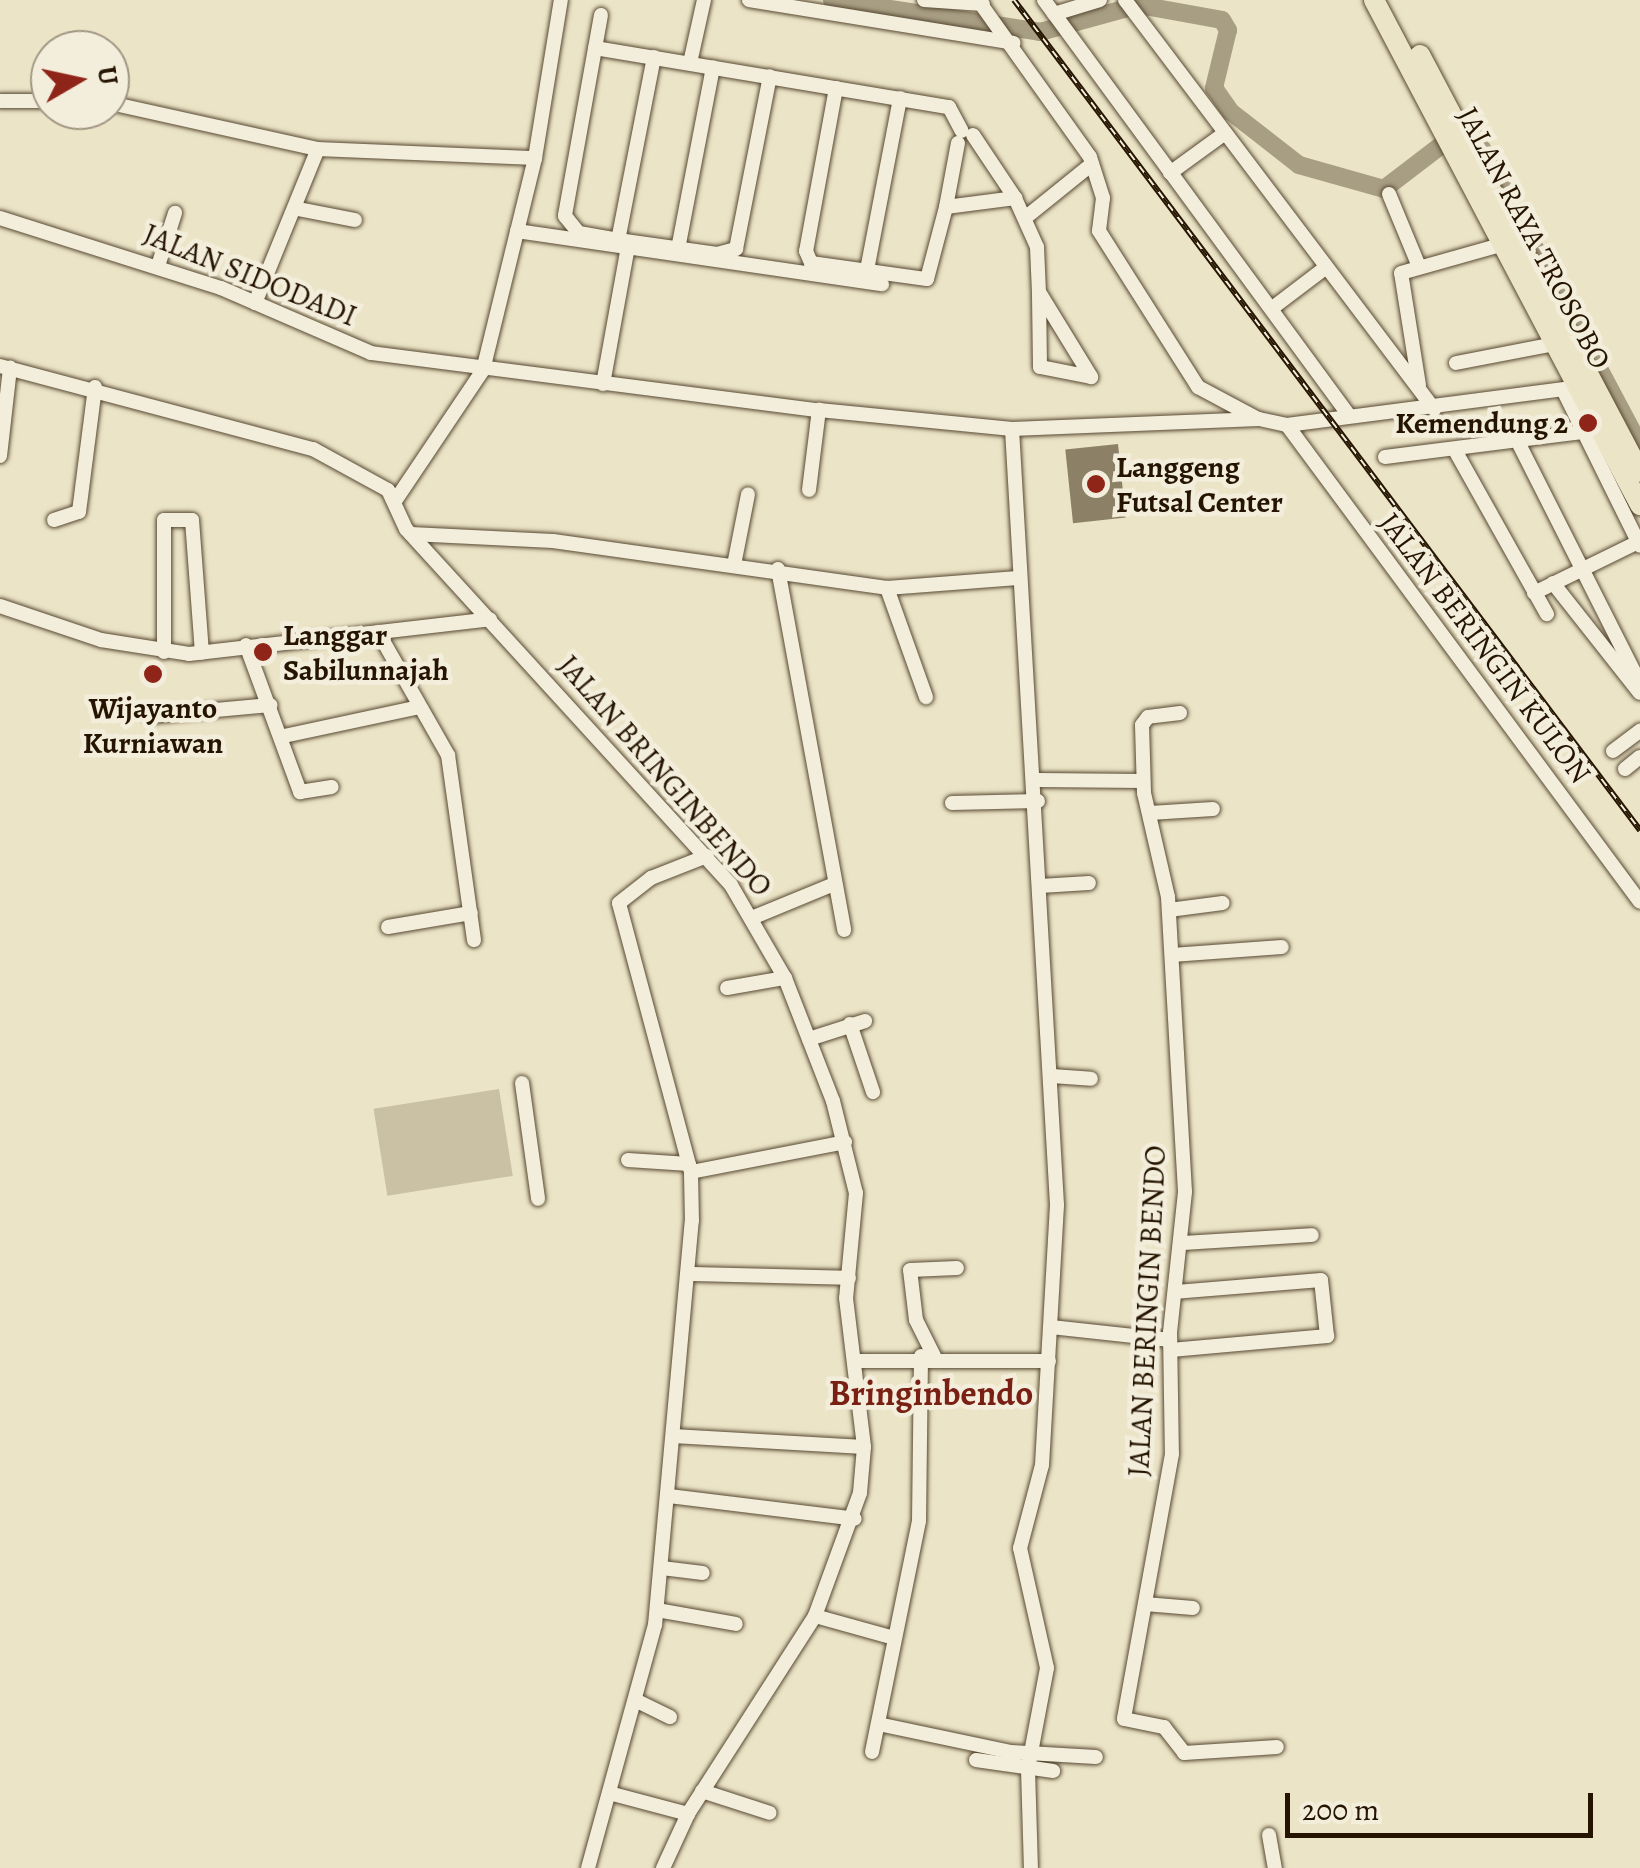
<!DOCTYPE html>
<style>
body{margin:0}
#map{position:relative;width:1640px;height:1868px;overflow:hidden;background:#ece4c7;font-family:Alegreya,serif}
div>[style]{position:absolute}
.green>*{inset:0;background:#cac1a5;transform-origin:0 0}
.river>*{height:18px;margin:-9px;padding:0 9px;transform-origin:9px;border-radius:9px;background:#a89e83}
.building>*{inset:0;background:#8c8167;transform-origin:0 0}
.roads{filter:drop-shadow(0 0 2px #574932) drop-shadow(0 0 2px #574932)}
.minor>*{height:14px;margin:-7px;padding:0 7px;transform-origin:7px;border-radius:7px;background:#f3eddb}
.highway>*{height:20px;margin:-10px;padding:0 10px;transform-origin:10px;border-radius:10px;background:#ece4c7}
.rail>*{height:6px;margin-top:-3px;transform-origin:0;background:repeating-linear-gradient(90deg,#f3eddb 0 8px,#251500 0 16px);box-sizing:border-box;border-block:2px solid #251500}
.dots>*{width:28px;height:28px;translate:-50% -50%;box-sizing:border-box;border:5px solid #f3eddb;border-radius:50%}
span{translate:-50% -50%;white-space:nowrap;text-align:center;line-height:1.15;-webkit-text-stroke:9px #f3eddb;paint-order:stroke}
.street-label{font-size:30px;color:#251500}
.poi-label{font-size:30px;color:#251500;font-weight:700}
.right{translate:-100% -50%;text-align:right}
.left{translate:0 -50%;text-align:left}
.quarter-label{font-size:35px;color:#7a1f14;font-weight:700}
.north{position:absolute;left:30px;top:30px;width:100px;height:100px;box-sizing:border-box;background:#f3eddb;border:2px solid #a19783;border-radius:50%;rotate:81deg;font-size:28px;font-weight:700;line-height:40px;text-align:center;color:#251500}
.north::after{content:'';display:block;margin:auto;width:35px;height:45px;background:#8f2418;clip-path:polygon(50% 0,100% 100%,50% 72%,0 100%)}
.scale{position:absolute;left:1285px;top:1793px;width:308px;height:45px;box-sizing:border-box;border:5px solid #251500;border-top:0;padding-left:12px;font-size:30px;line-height:35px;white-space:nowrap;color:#251500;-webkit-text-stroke:8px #f3eddb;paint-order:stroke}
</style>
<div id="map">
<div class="green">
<i style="left:499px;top:1089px;width:88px;height:127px;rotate:81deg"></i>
</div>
<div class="river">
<i style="left:832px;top:0;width:210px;rotate:8.7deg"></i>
<i style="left:1040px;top:32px;width:103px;rotate:-15.3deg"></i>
<i style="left:1139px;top:5px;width:84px;rotate:10.2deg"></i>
<i style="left:1222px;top:20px;width:12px;rotate:59deg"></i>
<i style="left:1228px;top:30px;width:60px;rotate:103.6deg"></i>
<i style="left:1214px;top:88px;width:29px;rotate:55deg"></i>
<i style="left:1231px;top:112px;width:86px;rotate:37.9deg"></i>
<i style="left:1299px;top:165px;width:88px;rotate:15.8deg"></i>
<i style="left:1384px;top:189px;width:107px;rotate:-37.4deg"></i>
<i style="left:1469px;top:124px;width:364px;rotate:62deg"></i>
</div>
<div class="building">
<i style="left:1118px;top:444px;width:74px;height:53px;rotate:84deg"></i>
</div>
<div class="roads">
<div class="minor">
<i style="left:749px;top:0;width:268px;rotate:9.2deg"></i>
<i style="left:924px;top:0;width:59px;rotate:3.9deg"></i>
<i style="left:978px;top:0;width:193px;rotate:54.5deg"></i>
<i style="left:1090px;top:157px;width:43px;rotate:72.4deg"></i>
<i style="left:1103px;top:198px;width:33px;rotate:97deg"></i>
<i style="left:1099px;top:231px;width:185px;rotate:57.6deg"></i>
<i style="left:1198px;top:387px;width:68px;rotate:28.1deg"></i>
<i style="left:1044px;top:0;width:514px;rotate:53.71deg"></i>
<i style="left:1125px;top:0;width:513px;rotate:52.93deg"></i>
<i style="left:1054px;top:14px;width:48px;rotate:-16.9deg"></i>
<i style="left:601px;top:15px;width:204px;rotate:100.2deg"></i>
<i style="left:565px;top:216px;width:22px;rotate:51deg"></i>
<i style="left:579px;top:233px;width:40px;rotate:10deg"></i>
<i style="left:595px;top:48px;width:359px;rotate:9.5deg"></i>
<i style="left:949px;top:107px;width:27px;rotate:62deg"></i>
<i style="left:654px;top:57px;width:187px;rotate:101.1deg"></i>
<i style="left:618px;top:240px;width:100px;rotate:8deg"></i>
<i style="left:717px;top:254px;width:20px;rotate:-15deg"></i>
<i style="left:736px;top:249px;width:176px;rotate:-78.9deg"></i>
<i style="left:690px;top:63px;width:65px;rotate:-77.5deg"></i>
<i style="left:836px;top:88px;width:166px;rotate:100.4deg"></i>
<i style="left:806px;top:251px;width:13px;rotate:67deg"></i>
<i style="left:811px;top:263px;width:117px;rotate:7.9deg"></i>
<i style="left:927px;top:279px;width:74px;rotate:-75.2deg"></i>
<i style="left:946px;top:207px;width:70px;rotate:-7.4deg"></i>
<i style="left:0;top:101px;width:50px"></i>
<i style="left:110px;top:103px;width:213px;rotate:12.5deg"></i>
<i style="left:318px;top:149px;width:217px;rotate:2.4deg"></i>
<i style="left:973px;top:135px;width:76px;rotate:56.3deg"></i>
<i style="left:1015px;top:198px;width:54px;rotate:65.8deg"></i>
<i style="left:1037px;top:247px;width:45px;rotate:87.5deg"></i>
<i style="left:1039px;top:292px;width:100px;rotate:58.5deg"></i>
<i style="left:1091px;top:377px;width:52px;rotate:-168.9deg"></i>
<i style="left:1040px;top:367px;width:75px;rotate:-90.8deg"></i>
<i style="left:1170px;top:173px;width:68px;rotate:-36deg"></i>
<i style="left:1389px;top:194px;width:76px;rotate:67.5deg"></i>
<i style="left:946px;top:207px;width:65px;rotate:-79.4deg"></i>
<i style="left:298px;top:209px;width:58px;rotate:10.9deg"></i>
<i style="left:0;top:218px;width:232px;rotate:17.6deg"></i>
<i style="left:221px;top:288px;width:163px;rotate:23.4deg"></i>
<i style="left:371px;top:353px;width:452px;rotate:7.3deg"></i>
<i style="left:819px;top:410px;width:194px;rotate:5.6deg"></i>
<i style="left:1012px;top:429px;width:247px;rotate:-2.3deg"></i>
<i style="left:1259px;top:419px;width:29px;rotate:12deg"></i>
<i style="left:1287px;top:425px;width:293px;rotate:-7.4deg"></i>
<i style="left:1025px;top:218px;width:86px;rotate:-38.9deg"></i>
<i style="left:517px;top:231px;width:369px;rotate:8.3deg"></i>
<i style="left:678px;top:249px;width:185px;rotate:-79.1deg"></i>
<i style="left:158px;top:266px;width:56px;rotate:-72.2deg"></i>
<i style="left:867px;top:270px;width:175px;rotate:-79.1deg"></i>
<i style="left:255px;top:303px;width:166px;rotate:-67.8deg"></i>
<i style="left:1275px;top:306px;width:63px;rotate:-37.2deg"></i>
<i style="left:1456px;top:363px;width:101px;rotate:-10.9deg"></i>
<i style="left:0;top:366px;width:324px;rotate:14.9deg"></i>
<i style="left:313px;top:449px;width:85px;rotate:28.7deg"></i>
<i style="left:388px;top:490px;width:43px;rotate:65.2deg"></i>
<i style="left:406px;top:529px;width:482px;rotate:47.6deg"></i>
<i style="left:731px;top:885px;width:108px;rotate:59.9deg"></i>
<i style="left:785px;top:978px;width:132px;rotate:68.7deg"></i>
<i style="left:833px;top:1101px;width:95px;rotate:76deg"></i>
<i style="left:856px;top:1193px;width:105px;rotate:95.4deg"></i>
<i style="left:846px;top:1298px;width:150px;rotate:83.1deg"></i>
<i style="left:864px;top:1447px;width:46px;rotate:95deg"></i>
<i style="left:860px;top:1493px;width:131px;rotate:110.1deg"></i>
<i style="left:815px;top:1616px;width:235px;rotate:122.7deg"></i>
<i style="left:688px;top:1814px;width:60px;rotate:114.8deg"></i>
<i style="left:603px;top:384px;width:134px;rotate:-79.7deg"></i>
<i style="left:1419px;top:385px;width:113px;rotate:-99.1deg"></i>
<i style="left:1401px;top:273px;width:107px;rotate:-15.7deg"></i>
<i style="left:1565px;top:394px;width:169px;rotate:63.7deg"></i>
<i style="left:1287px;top:425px;width:593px;rotate:53.5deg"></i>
<i style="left:1012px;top:429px;width:777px;rotate:86.68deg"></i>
<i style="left:1057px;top:1205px;width:260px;rotate:93.3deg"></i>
<i style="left:1042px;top:1465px;width:86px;rotate:104.8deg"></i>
<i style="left:1020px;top:1548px;width:123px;rotate:77.3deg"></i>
<i style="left:1047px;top:1668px;width:103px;rotate:100.7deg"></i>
<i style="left:1028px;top:1769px;width:99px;rotate:88.3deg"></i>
<i style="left:1518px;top:442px;width:270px;rotate:63.2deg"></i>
<i style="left:1456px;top:452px;width:186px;rotate:60.7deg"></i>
<i style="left:0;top:456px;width:89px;rotate:-83.5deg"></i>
<i style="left:1385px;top:457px;width:217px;rotate:-7.2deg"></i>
<i style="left:809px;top:490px;width:81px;rotate:-82.9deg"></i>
<i style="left:395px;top:501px;width:158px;rotate:-56.1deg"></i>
<i style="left:483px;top:370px;width:218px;rotate:-76.2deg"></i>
<i style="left:535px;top:158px;width:160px;rotate:-80.7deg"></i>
<i style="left:54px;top:520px;width:26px;rotate:-18deg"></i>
<i style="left:79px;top:512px;width:126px;rotate:-82.7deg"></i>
<i style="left:411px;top:534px;width:142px;rotate:2.8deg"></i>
<i style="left:553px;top:541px;width:337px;rotate:8deg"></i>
<i style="left:887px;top:588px;width:131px;rotate:-4.4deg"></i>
<i style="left:734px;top:565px;width:72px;rotate:-78.8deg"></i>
<i style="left:778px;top:569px;width:367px;rotate:79.6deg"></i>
<i style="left:1553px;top:583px;width:140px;rotate:51.7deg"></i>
<i style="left:887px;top:588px;width:116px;rotate:70.3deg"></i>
<i style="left:1534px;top:593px;width:116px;rotate:-26.1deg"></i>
<i style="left:0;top:606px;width:107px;rotate:18.6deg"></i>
<i style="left:101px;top:640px;width:89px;rotate:9deg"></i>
<i style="left:189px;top:654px;width:303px;rotate:-6.6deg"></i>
<i style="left:378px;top:632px;width:142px;rotate:60.4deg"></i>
<i style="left:448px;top:755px;width:187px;rotate:82deg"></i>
<i style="left:246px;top:645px;width:157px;rotate:69.8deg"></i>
<i style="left:300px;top:792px;width:32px;rotate:-9deg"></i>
<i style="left:164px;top:652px;width:132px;rotate:-90deg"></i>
<i style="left:164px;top:520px;width:28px"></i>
<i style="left:192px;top:520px;width:133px;rotate:85.7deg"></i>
<i style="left:1180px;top:713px;width:32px;rotate:173deg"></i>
<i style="left:1148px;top:717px;width:10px;rotate:127deg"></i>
<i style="left:1142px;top:725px;width:68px;rotate:88.3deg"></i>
<i style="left:1144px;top:793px;width:107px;rotate:77deg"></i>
<i style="left:1168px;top:897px;width:295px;rotate:86.7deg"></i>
<i style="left:1185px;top:1192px;width:141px;rotate:96.1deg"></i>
<i style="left:1170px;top:1332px;width:122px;rotate:89.1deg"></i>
<i style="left:1172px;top:1454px;width:269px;rotate:100.3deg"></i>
<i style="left:1124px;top:1719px;width:41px;rotate:11.3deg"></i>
<i style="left:1164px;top:1727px;width:33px;rotate:52deg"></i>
<i style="left:1184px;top:1753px;width:93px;rotate:-3.7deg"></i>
<i style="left:150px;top:716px;width:121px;rotate:-5.2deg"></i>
<i style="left:284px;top:736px;width:138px;rotate:-12.1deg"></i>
<i style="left:1613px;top:751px;width:34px;rotate:-37deg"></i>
<i style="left:1625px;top:769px;width:19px;rotate:-39deg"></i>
<i style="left:1037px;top:780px;width:106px;rotate:0.5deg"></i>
<i style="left:952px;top:803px;width:86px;rotate:-1.3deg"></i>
<i style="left:1150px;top:813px;width:63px;rotate:-3.6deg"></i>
<i style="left:1040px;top:886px;width:49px;rotate:-3.5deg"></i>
<i style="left:1169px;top:910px;width:54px;rotate:-7.4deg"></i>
<i style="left:754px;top:917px;width:87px;rotate:-22.4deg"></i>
<i style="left:388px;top:927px;width:84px;rotate:-9.6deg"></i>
<i style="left:1172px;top:955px;width:110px;rotate:-4.2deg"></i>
<i style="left:727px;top:988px;width:59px;rotate:-9.8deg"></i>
<i style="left:850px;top:1024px;width:72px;rotate:71.3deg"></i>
<i style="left:809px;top:1039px;width:59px;rotate:-17.8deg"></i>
<i style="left:1052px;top:1076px;width:39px;rotate:4deg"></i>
<i style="left:522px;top:1083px;width:117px;rotate:82.1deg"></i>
<i style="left:628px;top:1160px;width:61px;rotate:3.8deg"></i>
<i style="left:691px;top:1172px;width:157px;rotate:-11deg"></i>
<i style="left:1182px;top:1243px;width:130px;rotate:-3.5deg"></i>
<i style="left:690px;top:1274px;width:159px;rotate:1.4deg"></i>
<i style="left:1051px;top:1327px;width:120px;rotate:6.2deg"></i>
<i style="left:1171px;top:1350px;width:157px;rotate:-5.1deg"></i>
<i style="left:1327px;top:1336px;width:56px;rotate:-96.1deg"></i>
<i style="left:1321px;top:1280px;width:145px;rotate:175.3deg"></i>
<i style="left:934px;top:1356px;width:40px;rotate:-116.6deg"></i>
<i style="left:916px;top:1320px;width:50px;rotate:-96.8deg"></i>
<i style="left:910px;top:1270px;width:47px;rotate:-2.4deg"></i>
<i style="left:854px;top:1361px;width:195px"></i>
<i style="left:673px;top:1436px;width:191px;rotate:3.3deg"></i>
<i style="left:669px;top:1496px;width:187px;rotate:7deg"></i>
<i style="left:662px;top:1568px;width:41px;rotate:7deg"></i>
<i style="left:1145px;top:1604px;width:48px;rotate:4.8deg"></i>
<i style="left:657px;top:1610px;width:80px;rotate:10deg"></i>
<i style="left:815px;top:1616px;width:78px;rotate:15.6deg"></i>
<i style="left:635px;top:1700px;width:39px;rotate:26deg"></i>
<i style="left:883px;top:1725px;width:131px;rotate:11.9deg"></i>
<i style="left:1011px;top:1752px;width:85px;rotate:3.4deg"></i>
<i style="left:872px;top:1752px;width:236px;rotate:-78.5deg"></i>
<i style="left:919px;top:1521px;width:165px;rotate:-89.3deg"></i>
<i style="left:976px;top:1760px;width:78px;rotate:8.1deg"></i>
<i style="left:702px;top:1791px;width:71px;rotate:17.9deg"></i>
<i style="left:609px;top:1793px;width:82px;rotate:14.9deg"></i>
<i style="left:1269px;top:1835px;width:34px;rotate:80deg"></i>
<i style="left:588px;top:1868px;width:252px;rotate:-74.6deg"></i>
<i style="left:655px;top:1625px;width:406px;rotate:-84.8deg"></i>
<i style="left:692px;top:1221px;width:49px;rotate:-91.2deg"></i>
<i style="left:691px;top:1172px;width:278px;rotate:-105deg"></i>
<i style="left:619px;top:903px;width:41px;rotate:-38deg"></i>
<i style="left:651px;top:878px;width:60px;rotate:-21.4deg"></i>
</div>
<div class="highway">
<i style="left:1374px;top:0;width:571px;rotate:62.22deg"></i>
<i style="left:1420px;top:55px;width:471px;rotate:62.2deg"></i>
</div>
</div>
<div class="rail">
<i style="left:1014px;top:0;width:1040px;rotate:52.98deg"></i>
</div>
<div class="dots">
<i style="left:1588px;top:423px;background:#8f2418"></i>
<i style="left:1096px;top:484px;background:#8f2418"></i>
<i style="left:263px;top:652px;background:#8f2418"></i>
<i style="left:153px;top:674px;background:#8f2418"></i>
</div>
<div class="street-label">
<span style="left:1534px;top:238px;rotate:62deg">JALAN RAYA TROSOBO</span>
<span style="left:250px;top:275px;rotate:22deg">JALAN SIDODADI</span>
<span style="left:1485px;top:648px;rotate:53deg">JALAN BERINGIN KULON</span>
<span style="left:665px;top:776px;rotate:49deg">JALAN BRINGINBENDO</span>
<span style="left:1147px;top:1311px;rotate:-87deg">JALAN BERINGIN BENDO</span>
</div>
<div class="poi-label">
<span class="right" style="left:1568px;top:423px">Kemendung 2</span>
<span class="left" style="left:1116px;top:484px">Langgeng<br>Futsal Center</span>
<span class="left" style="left:283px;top:652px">Langgar<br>Sabilunnajah</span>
<span style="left:153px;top:725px">Wijayanto<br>Kurniawan</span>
</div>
<div class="quarter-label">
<span style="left:931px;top:1393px">Bringinbendo</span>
</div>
<div class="north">U</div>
<div class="scale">200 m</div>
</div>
